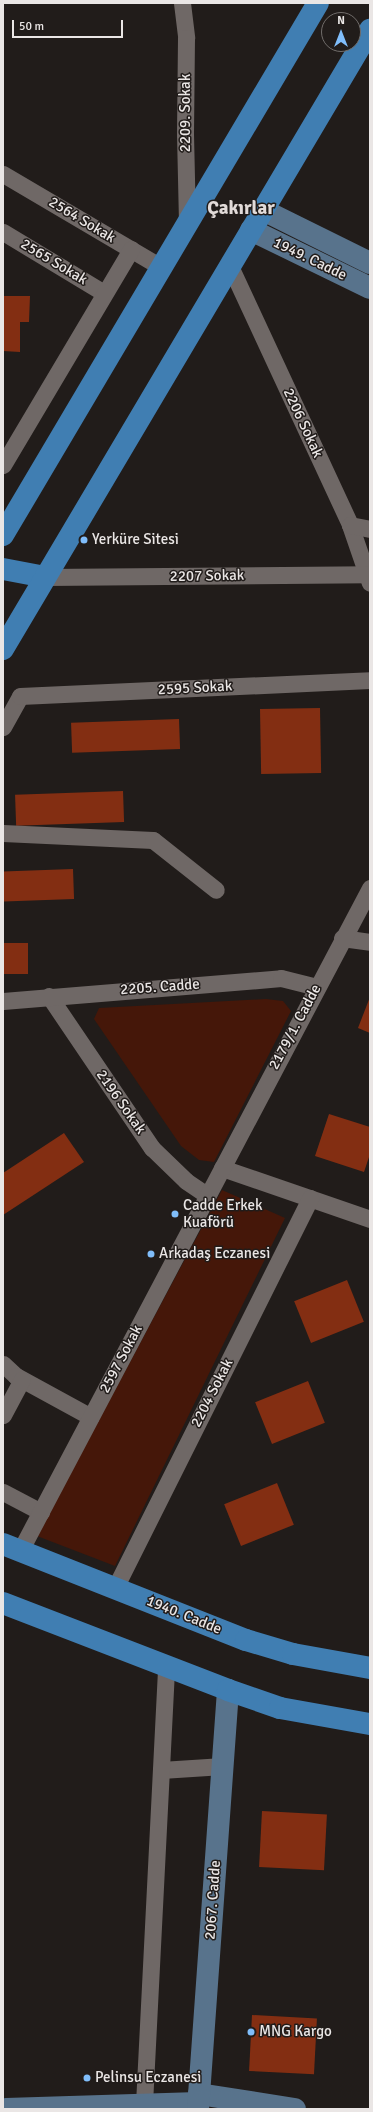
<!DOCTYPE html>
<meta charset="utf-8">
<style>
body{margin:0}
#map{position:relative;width:373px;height:2112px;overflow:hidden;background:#211c1a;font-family:Signika,sans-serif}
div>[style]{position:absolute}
.green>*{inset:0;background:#451709}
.building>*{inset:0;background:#832e12;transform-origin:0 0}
.street>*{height:17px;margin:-8.5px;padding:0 8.5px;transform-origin:8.5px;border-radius:8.5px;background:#6f6866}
.secondary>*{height:22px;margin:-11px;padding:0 11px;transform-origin:11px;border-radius:11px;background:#58738c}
.primary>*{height:22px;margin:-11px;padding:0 11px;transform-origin:11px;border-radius:11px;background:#407eb2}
.dots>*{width:11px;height:11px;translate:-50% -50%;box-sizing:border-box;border:2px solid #211c1a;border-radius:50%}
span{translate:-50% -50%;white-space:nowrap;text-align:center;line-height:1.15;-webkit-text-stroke:3px #211c1a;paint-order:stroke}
.street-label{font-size:15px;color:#eae6e5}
.poi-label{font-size:15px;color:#eae6e5}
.left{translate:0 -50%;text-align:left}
.district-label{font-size:19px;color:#e2dbd9;font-weight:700}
.frame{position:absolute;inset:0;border:4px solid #eae6e5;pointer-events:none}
.north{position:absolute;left:321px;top:12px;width:40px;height:40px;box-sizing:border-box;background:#211c1a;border:1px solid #716d6b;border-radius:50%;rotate:0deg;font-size:11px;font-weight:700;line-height:16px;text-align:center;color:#eae6e5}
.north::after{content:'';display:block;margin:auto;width:14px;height:18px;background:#80bdfa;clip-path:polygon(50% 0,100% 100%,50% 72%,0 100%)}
.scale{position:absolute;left:12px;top:20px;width:111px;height:18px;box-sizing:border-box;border:2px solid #eae6e5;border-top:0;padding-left:5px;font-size:12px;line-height:14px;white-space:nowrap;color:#eae6e5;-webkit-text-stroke:3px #211c1a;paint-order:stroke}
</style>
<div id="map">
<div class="green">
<i style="clip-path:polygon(266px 999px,283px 1001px,291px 1011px,214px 1162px,199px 1160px,181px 1146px,94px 1019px,99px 1008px)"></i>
<i style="clip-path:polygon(222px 1190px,285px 1218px,115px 1566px,37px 1536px)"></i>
</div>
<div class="building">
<i style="clip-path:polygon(3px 296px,30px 296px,29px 322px,20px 322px,20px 352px,3px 351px)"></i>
<i style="left:320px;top:708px;width:65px;height:60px;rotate:89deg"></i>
<i style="left:179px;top:719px;width:30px;height:108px;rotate:88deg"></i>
<i style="left:123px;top:791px;width:31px;height:108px;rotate:88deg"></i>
<i style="left:73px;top:869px;width:30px;height:70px;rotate:88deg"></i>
<i style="left:28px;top:943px;width:31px;height:25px;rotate:90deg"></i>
<i style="clip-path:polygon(370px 997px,370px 1033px,358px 1028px)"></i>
<i style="clip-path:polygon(329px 1114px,370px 1127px,370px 1154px,364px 1172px,315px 1156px)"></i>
<i style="clip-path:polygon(64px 1133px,84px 1162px,3px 1215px,3px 1173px)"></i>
<i style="left:347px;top:1280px;width:45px;height:57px;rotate:68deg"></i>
<i style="left:308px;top:1381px;width:45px;height:57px;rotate:68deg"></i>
<i style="left:277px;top:1483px;width:45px;height:57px;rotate:68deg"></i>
<i style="left:262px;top:1811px;width:65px;height:56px;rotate:3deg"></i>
<i style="left:252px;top:2015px;width:65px;height:56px;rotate:3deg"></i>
</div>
<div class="street">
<i style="left:182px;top:3px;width:35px;rotate:83deg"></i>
<i style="left:186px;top:38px;width:96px;rotate:90.6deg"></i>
<i style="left:185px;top:134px;width:89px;rotate:88.7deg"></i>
<i style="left:3px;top:174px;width:183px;rotate:30.5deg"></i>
<i style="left:3px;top:232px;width:118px;rotate:31.1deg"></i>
<i style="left:230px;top:266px;width:285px;rotate:65.1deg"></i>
<i style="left:350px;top:525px;width:61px;rotate:71deg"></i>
<i style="left:3px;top:465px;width:251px;rotate:-59.3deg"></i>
<i style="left:350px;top:525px;width:20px;rotate:11deg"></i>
<i style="left:45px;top:577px;width:323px;rotate:-0.5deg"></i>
<i style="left:3px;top:727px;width:35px;rotate:-61deg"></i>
<i style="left:20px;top:696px;width:350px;rotate:-2.6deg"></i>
<i style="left:3px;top:833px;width:150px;rotate:2.7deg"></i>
<i style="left:153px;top:840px;width:80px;rotate:38.4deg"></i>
<i style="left:342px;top:938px;width:28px;rotate:8deg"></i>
<i style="left:49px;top:996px;width:184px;rotate:55.9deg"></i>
<i style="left:152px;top:1148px;width:47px;rotate:44.1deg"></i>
<i style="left:186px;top:1181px;width:25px;rotate:34deg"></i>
<i style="left:3px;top:1001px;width:279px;rotate:-4.7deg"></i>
<i style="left:281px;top:978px;width:37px;rotate:14deg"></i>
<i style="left:222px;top:1168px;width:157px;rotate:19deg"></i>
<i style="left:3px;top:1364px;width:18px;rotate:43deg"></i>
<i style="left:16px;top:1376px;width:85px;rotate:28.7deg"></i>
<i style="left:3px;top:1415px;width:40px;rotate:-62deg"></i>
<i style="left:3px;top:1492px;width:43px;rotate:27.8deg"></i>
<i style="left:20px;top:1551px;width:750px;rotate:-62.17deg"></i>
<i style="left:115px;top:1588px;width:436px;rotate:-63.4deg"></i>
<i style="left:161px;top:1770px;width:62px;rotate:-3.7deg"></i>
<i style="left:144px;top:2104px;width:439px;rotate:-87.1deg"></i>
</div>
<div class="secondary">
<i style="left:263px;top:210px;width:119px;rotate:26.4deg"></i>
<i style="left:251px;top:230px;width:132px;rotate:26deg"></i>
<i style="left:199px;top:2094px;width:97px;rotate:8.9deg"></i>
<i style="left:6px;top:2109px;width:192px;rotate:-1.8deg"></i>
<i style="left:198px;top:2109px;width:420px;rotate:-85.9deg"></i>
</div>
<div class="primary">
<i style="left:3px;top:535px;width:618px;rotate:-59.37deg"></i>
<i style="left:3px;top:569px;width:43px;rotate:10.8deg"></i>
<i style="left:3px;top:649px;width:720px;rotate:-59.34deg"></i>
<i style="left:3px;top:1544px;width:261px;rotate:21.6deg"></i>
<i style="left:246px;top:1640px;width:49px;rotate:16.6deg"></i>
<i style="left:293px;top:1654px;width:78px;rotate:10.3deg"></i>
<i style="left:3px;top:1603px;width:241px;rotate:21.1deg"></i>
<i style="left:228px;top:1690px;width:55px;rotate:19.1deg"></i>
<i style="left:280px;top:1708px;width:91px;rotate:10.1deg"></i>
</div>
<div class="dots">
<i style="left:84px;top:540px;background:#80bdfa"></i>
<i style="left:175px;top:1214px;background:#80bdfa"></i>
<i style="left:151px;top:1254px;background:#80bdfa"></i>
<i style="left:251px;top:2032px;background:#80bdfa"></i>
<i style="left:87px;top:2078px;background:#80bdfa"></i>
</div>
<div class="street-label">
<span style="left:186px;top:113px;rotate:-90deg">2209. Sokak</span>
<span style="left:82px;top:220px;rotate:31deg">2564 Sokak</span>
<span style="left:310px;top:259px;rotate:26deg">1949. Cadde</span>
<span style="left:54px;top:262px;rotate:31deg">2565 Sokak</span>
<span style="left:303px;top:423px;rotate:65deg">2206 Sokak</span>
<span style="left:207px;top:576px;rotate:-1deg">2207 Sokak</span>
<span style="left:195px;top:688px;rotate:-3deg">2595 Sokak</span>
<span style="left:160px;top:987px;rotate:-4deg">2205. Cadde</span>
<span style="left:295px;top:1027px;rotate:-62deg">2179/1. Cadde</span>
<span style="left:121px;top:1102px;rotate:55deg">2196 Sokak</span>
<span style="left:121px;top:1359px;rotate:-62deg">2597 Sokak</span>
<span style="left:212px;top:1393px;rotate:-63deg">2204 Sokak</span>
<span style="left:184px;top:1615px;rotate:22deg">1940. Cadde</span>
<span style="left:213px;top:1900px;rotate:-86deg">2067. Cadde</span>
</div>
<div class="poi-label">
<span class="left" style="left:92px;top:540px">Yerküre Sitesi</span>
<span class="left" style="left:183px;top:1214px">Cadde Erkek<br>Kuaförü</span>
<span class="left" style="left:159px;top:1254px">Arkadaş Eczanesi</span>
<span class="left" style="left:259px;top:2032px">MNG Kargo</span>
<span class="left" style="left:95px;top:2078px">Pelinsu Eczanesi</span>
</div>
<div class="district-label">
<span style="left:241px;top:209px">Çakırlar</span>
</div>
<div class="frame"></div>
<div class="north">N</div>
<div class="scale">50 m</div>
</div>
